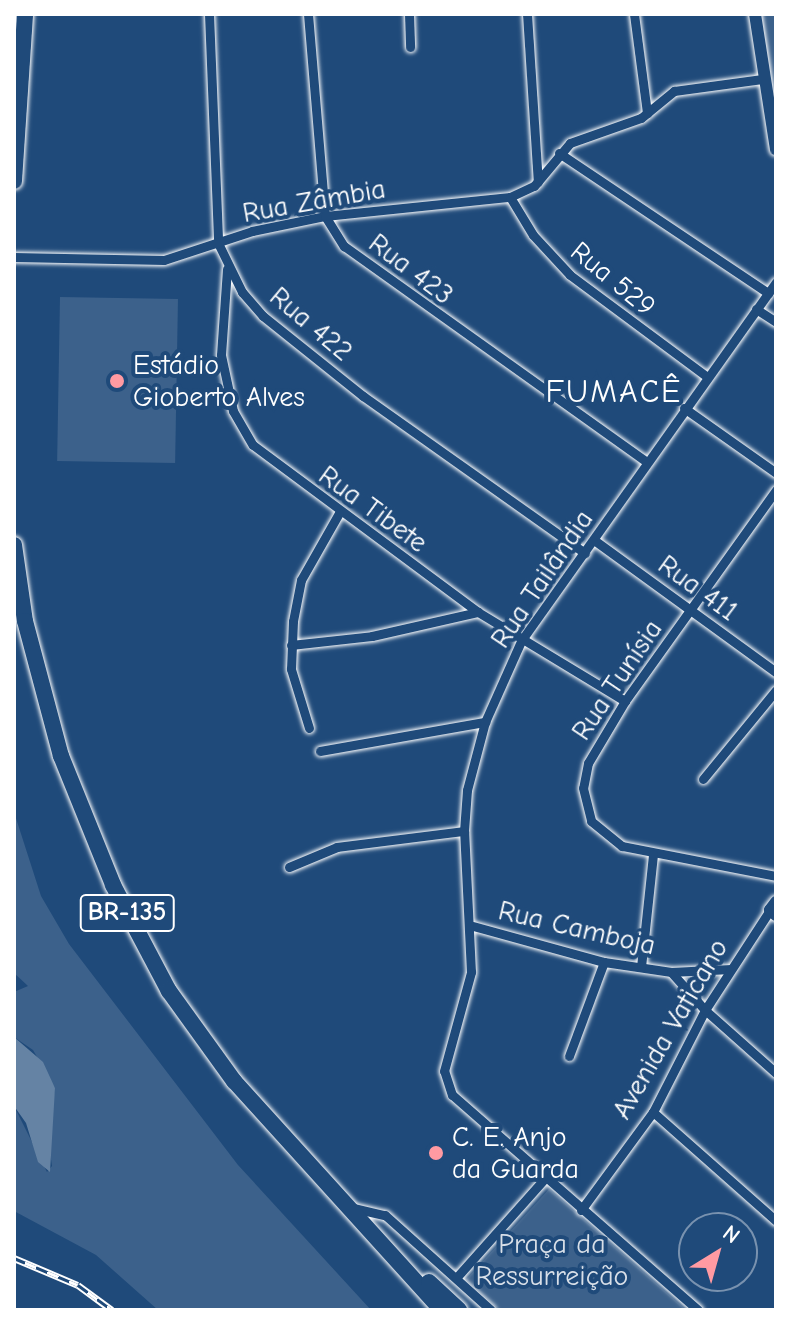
<!DOCTYPE html>
<meta charset="utf-8">
<style>
body{margin:0}
#map{position:relative;width:790px;height:1324px;overflow:hidden;background:#1f4a7a;font-family:"Comic Neue",sans-serif}
div>[style]{position:absolute}
.green>*{inset:0;background:#3c618b;transform-origin:0 0}
.water>*{inset:0;background:#6583a4}
.roads{filter:drop-shadow(0 0 2px #fff) drop-shadow(0 0 2px #fff)}
.minor>*{height:9px;margin:-4.5px;padding:0 4.5px;transform-origin:4.5px;border-radius:4.5px;background:#1f4a7a}
.tertiary>*{height:12px;margin:-6px;padding:0 6px;transform-origin:6px;border-radius:6px;background:#1f4a7a}
.trunk>*{height:16px;margin:-8px;padding:0 8px;transform-origin:8px;border-radius:8px;background:#1f4a7a}
.rail>*{height:7px;margin-top:-3.5px;transform-origin:0;background:repeating-linear-gradient(90deg,#1f4a7a 0 12px,#fff 0 24px);box-sizing:border-box;border-block:2px solid #fff}
.dots>*{width:22px;height:22px;translate:-50% -50%;box-sizing:border-box;border:4px solid #1f4a7a;border-radius:50%}
span{translate:-50% -50%;white-space:nowrap;text-align:center;line-height:1.15;-webkit-text-stroke:8px #1f4a7a;paint-order:stroke}
.shield-label span{padding:2px 6px;background:#1f4a7a;border:2px solid;border-radius:6px;-webkit-text-stroke-width:0}
.shield-label{font-size:26px;color:#fff;font-weight:700}
.street-label{font-size:28px;color:#fff}
.poi-label{font-size:28px;color:#fff}
.left{translate:0 -50%;text-align:left}
.park-label{font-size:28px;color:#d8dfe8}
.quarter-label{font-size:32px;color:#fff;letter-spacing:2px}
.frame{position:absolute;inset:0;border:16px solid #fff;pointer-events:none}
.north{position:absolute;left:678px;top:1212px;width:80px;height:80px;box-sizing:border-box;background:#1f4a7a;border:2px solid #7992af;border-radius:50%;rotate:37deg;font-size:22px;font-weight:700;line-height:32px;text-align:center;color:#fff}
.north::after{content:'';display:block;margin:auto;width:28px;height:36px;background:#ff9aa2;clip-path:polygon(50% 0,100% 100%,50% 72%,0 100%)}
</style>
<div id="map">
<div class="green">
<i style="clip-path:polygon(760px 14px,776px 14px,776px 129px)"></i>
<i style="left:60px;top:297px;width:118px;height:164px;rotate:1deg"></i>
<i style="clip-path:polygon(14px 812px,41px 896px,69px 944px,238px 1165px,371px 1310px,158px 1310px,96px 1255px,14px 1211px,14px 1106px,47px 1172px,52px 1166px,48px 1139px,55px 1088px,33px 1050px,14px 1037px,14px 992px,28px 986px,14px 973px)"></i>
<i style="clip-path:polygon(549px 1189px,686px 1310px,500px 1310px,466px 1280px)"></i>
</div>
<div class="water">
<i style="clip-path:polygon(14px 1037px,43px 1062px,55px 1088px,50px 1172px,38px 1162px,26px 1123px,14px 1106px)"></i>
</div>
<div class="roads">
<div class="minor">
<i style="left:209px;top:14px;width:229px;rotate:87.7deg"></i>
<i style="left:218px;top:243px;width:55px;rotate:63.9deg"></i>
<i style="left:242px;top:292px;width:32px;rotate:49deg"></i>
<i style="left:263px;top:316px;width:128px;rotate:38.7deg"></i>
<i style="left:363px;top:396px;width:272px;rotate:35.3deg"></i>
<i style="left:308px;top:14px;width:203px;rotate:85.2deg"></i>
<i style="left:325px;top:216px;width:36px;rotate:58deg"></i>
<i style="left:344px;top:246px;width:372px;rotate:35.5deg"></i>
<i style="left:409px;top:14px;width:33px;rotate:88deg"></i>
<i style="left:527px;top:14px;width:168px;rotate:86.3deg"></i>
<i style="left:634px;top:14px;width:100px;rotate:82.5deg"></i>
<i style="left:559px;top:153px;width:252px;rotate:33.8deg"></i>
<i style="left:510px;top:197px;width:44px;rotate:58.8deg"></i>
<i style="left:533px;top:235px;width:54px;rotate:47.2deg"></i>
<i style="left:570px;top:275px;width:169px;rotate:36.6deg"></i>
<i style="left:14px;top:257px;width:150px;rotate:1.1deg"></i>
<i style="left:164px;top:260px;width:93px;rotate:-18.2deg"></i>
<i style="left:252px;top:231px;width:75px;rotate:-11.6deg"></i>
<i style="left:325px;top:216px;width:186px;rotate:-5.9deg"></i>
<i style="left:510px;top:197px;width:26px;rotate:-25deg"></i>
<i style="left:534px;top:186px;width:56px;rotate:-50.1deg"></i>
<i style="left:570px;top:143px;width:75px;rotate:-19.4deg"></i>
<i style="left:641px;top:118px;width:43px;rotate:-39.3deg"></i>
<i style="left:674px;top:91px;width:89px;rotate:-7.8deg"></i>
<i style="left:227px;top:269px;width:86px;rotate:94deg"></i>
<i style="left:221px;top:355px;width:57px;rotate:77.9deg"></i>
<i style="left:233px;top:411px;width:39px;rotate:60deg"></i>
<i style="left:253px;top:445px;width:280px;rotate:36.6deg"></i>
<i style="left:478px;top:612px;width:172px;rotate:31.2deg"></i>
<i style="left:756px;top:309px;width:24px;rotate:33deg"></i>
<i style="left:684px;top:408px;width:113px;rotate:35.2deg"></i>
<i style="left:776px;top:490px;width:259px;rotate:125.6deg"></i>
<i style="left:625px;top:701px;width:72px;rotate:120.8deg"></i>
<i style="left:588px;top:763px;width:25px;rotate:101deg"></i>
<i style="left:583px;top:788px;width:34px;rotate:76deg"></i>
<i style="left:591px;top:821px;width:40px;rotate:39deg"></i>
<i style="left:622px;top:846px;width:157px;rotate:11deg"></i>
<i style="left:594px;top:540px;width:225px;rotate:36deg"></i>
<i style="left:291px;top:645px;width:81px;rotate:-6.3deg"></i>
<i style="left:372px;top:636px;width:109px;rotate:-12.8deg"></i>
<i style="left:309px;top:728px;width:62px;rotate:-107deg"></i>
<i style="left:291px;top:669px;width:48px;rotate:-87.6deg"></i>
<i style="left:293px;top:621px;width:42px;rotate:-79deg"></i>
<i style="left:301px;top:580px;width:77px;rotate:-60.4deg"></i>
<i style="left:320px;top:751px;width:168px;rotate:-10deg"></i>
<i style="left:703px;top:779px;width:115px;rotate:-50.6deg"></i>
<i style="left:289px;top:867px;width:52px;rotate:-22.6deg"></i>
<i style="left:337px;top:847px;width:128px;rotate:-7.2deg"></i>
<i style="left:473px;top:926px;width:136px;rotate:15.4deg"></i>
<i style="left:604px;top:962px;width:68px;rotate:8.5deg"></i>
<i style="left:671px;top:972px;width:60px;rotate:-2.9deg"></i>
<i style="left:641px;top:967px;width:113px;rotate:-83.9deg"></i>
<i style="left:671px;top:972px;width:51px;rotate:48.2deg"></i>
<i style="left:705px;top:1010px;width:95px;rotate:41.6deg"></i>
<i style="left:569px;top:1056px;width:100px;rotate:-69.6deg"></i>
<i style="left:653px;top:1112px;width:164px;rotate:41.5deg"></i>
<i style="left:349px;top:1207px;width:37px;rotate:13deg"></i>
<i style="left:385px;top:1215px;width:142px;rotate:41.9deg"></i>
<i style="left:581px;top:1210px;width:122px;rotate:-53.7deg"></i>
<i style="left:653px;top:1112px;width:114px;rotate:-63deg"></i>
<i style="left:705px;top:1010px;width:119px;rotate:-57deg"></i>
<i style="left:456px;top:1278px;width:134px;rotate:-48.3deg"></i>
<i style="left:698px;top:1310px;width:327px;rotate:-138.8deg"></i>
<i style="left:452px;top:1095px;width:25px;rotate:-108deg"></i>
<i style="left:444px;top:1071px;width:103px;rotate:-74.7deg"></i>
<i style="left:471px;top:972px;width:141px;rotate:-92.8deg"></i>
<i style="left:464px;top:831px;width:41px;rotate:-85.8deg"></i>
<i style="left:467px;top:790px;width:70px;rotate:-75.2deg"></i>
<i style="left:485px;top:722px;width:89px;rotate:-66deg"></i>
<i style="left:521px;top:641px;width:440px;rotate:-54.6deg"></i>
</div>
<div class="tertiary">
<i style="left:755px;top:14px;width:137px;rotate:81.2deg"></i>
<i style="left:776px;top:902px;width:10px;rotate:127deg"></i>
<i style="left:770px;top:910px;width:8px;rotate:40deg"></i>
</div>
<div class="trunk">
<i style="left:14px;top:181px;width:167px;rotate:-86.2deg"></i>
<i style="left:14px;top:545px;width:77px;rotate:81.8deg"></i>
<i style="left:25px;top:621px;width:140px;rotate:75.1deg"></i>
<i style="left:61px;top:756px;width:139px;rotate:68deg"></i>
<i style="left:113px;top:885px;width:120px;rotate:62.2deg"></i>
<i style="left:169px;top:991px;width:111px;rotate:54.2deg"></i>
<i style="left:234px;top:1081px;width:309px;rotate:47.8deg"></i>
<i style="left:429px;top:1282px;width:41px;rotate:43deg"></i>
</div>
</div>
<div class="rail">
<i style="left:14px;top:1258px;width:69px;rotate:22.9deg"></i>
<i style="left:78px;top:1285px;width:42px;rotate:36.3deg"></i>
</div>
<div class="dots">
<i style="left:117px;top:381px;background:#ff9aa2"></i>
<i style="left:436px;top:1153px;background:#ff9aa2"></i>
</div>
<div class="shield-label">
<span style="left:127px;top:913px">BR-135</span>
</div>
<div class="street-label">
<span style="left:314px;top:201px;rotate:-10deg">Rua Zâmbia</span>
<span style="left:411px;top:269px;rotate:37deg">Rua 423</span>
<span style="left:613px;top:279px;rotate:39deg">Rua 529</span>
<span style="left:311px;top:324px;rotate:40deg">Rua 422</span>
<span style="left:373px;top:509px;rotate:36deg">Rua Tibete</span>
<span style="left:542px;top:579px;rotate:-56deg">Rua Tailândia</span>
<span style="left:698px;top:588px;rotate:36deg">Rua 411</span>
<span style="left:617px;top:680px;rotate:-56deg">Rua Tunísia</span>
<span style="left:577px;top:928px;rotate:13deg">Rua Camboja</span>
<span style="left:670px;top:1029px;rotate:-60deg">Avenida Vaticano</span>
</div>
<div class="poi-label">
<span class="left" style="left:133px;top:381px">Estádio<br>Gioberto Alves</span>
<span class="left" style="left:452px;top:1153px">C. E. Anjo<br>da Guarda</span>
</div>
<div class="park-label">
<span style="left:552px;top:1260px">Praça da<br>Ressurreição</span>
</div>
<div class="quarter-label">
<span style="left:614px;top:392px">FUMACÊ</span>
</div>
<div class="frame"></div>
<div class="north">N</div>
</div>
